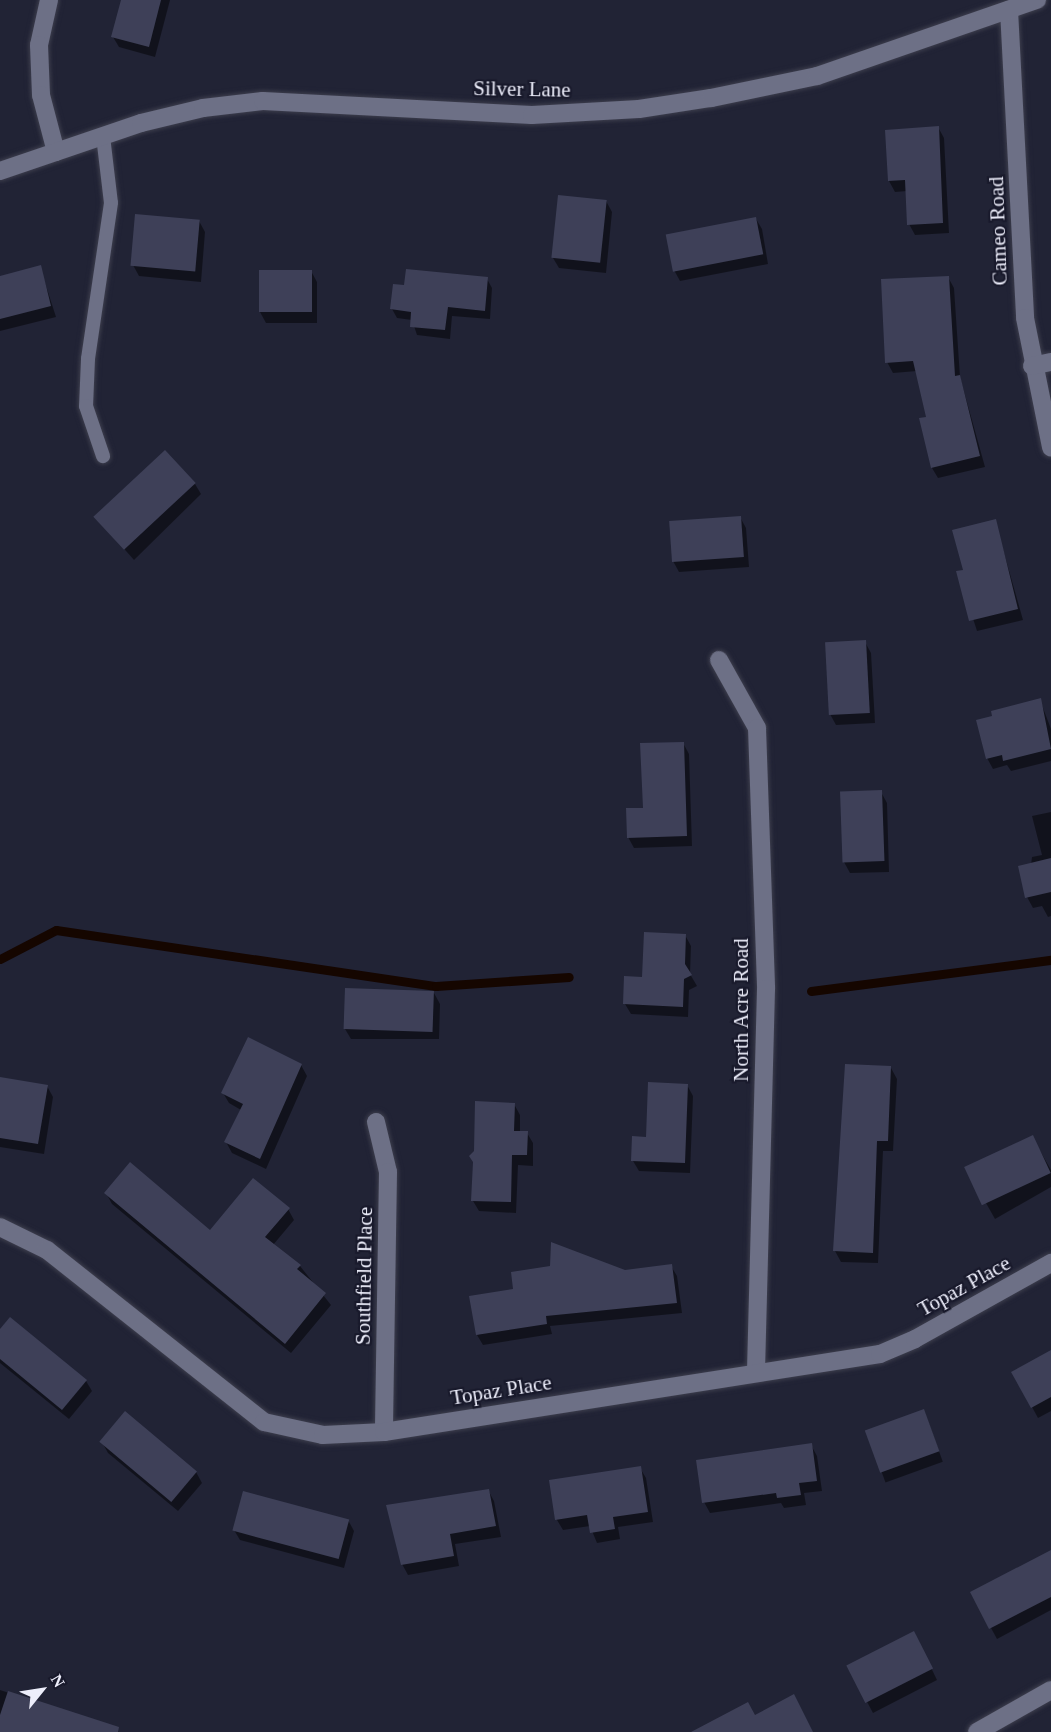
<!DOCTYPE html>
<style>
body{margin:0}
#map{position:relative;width:1051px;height:1732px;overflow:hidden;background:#212335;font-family:"Times New Roman",serif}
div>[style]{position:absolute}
.shadow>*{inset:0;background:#0007;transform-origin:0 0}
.stream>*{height:9px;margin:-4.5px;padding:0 4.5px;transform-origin:4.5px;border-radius:4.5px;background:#150600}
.building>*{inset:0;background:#3e4058;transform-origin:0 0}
.roads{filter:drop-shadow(0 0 2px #3d3e4d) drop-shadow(0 0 2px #3d3e4d)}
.service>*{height:14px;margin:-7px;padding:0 7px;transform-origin:7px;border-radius:7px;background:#6d7086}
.minor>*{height:18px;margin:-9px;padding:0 9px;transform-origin:9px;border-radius:9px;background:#6d7086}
span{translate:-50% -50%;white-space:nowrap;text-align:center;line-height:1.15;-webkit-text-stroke:4.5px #18192b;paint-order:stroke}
.street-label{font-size:21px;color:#edeefb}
.north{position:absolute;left:12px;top:1660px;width:60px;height:60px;-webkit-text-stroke:4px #18192b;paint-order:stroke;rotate:60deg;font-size:16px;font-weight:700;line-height:24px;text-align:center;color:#edeefb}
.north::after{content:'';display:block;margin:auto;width:21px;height:27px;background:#edeefb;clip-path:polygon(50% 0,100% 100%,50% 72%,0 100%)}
</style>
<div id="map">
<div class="shadow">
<i style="clip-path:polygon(122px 0,170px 0,155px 57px,119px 47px,113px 37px)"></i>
<i style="clip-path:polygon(938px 127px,944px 138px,949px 233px,915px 235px,909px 224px,907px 191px,895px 192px,889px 181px,887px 132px)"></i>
<i style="clip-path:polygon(606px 201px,612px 212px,606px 273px,559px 268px,553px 258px)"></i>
<i style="clip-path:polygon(756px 219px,762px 229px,768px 264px,680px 281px,674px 270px)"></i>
<i style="clip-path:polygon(199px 221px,205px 232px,201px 282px,139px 276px,133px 265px)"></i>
<i style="clip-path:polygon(40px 267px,56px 317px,0 331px,0 277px)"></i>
<i style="clip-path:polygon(311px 271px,317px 282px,317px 323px,266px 323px,260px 312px)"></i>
<i style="clip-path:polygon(948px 277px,954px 288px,960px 377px,985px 467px,938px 478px,932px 468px,928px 418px,917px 371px,893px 373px,887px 362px)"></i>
<i style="clip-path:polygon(487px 279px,492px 288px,490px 319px,452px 316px,450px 339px,417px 335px,412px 320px,397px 318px,392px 309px)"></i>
<i style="clip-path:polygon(195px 484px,201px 494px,134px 560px,97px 518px)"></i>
<i style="clip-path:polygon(740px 517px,746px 528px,749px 567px,679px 572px,673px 561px)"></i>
<i style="clip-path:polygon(995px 521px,1023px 620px,977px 631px,958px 572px,964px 571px)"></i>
<i style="clip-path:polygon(865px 642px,871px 653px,875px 723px,836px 725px,830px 714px)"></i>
<i style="clip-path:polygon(1040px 700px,1051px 729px,1051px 761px,1011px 771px,1007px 765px,993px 769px,987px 758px,994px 717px)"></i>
<i style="clip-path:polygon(683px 743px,689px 754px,692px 846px,634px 848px,628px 837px)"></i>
<i style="clip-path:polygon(881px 792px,887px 803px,889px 872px,850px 873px,844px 862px)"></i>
<i style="clip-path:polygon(1051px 812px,1051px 916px,1048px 917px,1042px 906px,1033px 908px,1027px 897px,1032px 857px,1042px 855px,1032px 816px)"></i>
<i style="clip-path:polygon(685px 935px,691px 946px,690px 974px,697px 986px,689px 990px,688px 1017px,631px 1014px,625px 1004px)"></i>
<i style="clip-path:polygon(434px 993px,440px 1004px,439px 1039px,351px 1039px,345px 1029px)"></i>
<i style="clip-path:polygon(301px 1065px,307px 1076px,266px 1169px,232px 1153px,226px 1142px,241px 1110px,229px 1103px,223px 1093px)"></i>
<i style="clip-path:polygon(891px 1068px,897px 1079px,893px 1151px,883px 1151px,878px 1263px,841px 1262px,835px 1251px)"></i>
<i style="clip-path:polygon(0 1079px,47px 1086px,53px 1097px,44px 1154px,0 1147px)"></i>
<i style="clip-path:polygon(687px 1085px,693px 1096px,690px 1173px,639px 1171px,633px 1161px)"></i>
<i style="clip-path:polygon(514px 1104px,520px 1115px,520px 1133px,527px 1133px,533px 1143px,533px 1166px,518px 1165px,516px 1213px,479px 1211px,473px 1201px)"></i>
<i style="clip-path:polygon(1032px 1137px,1051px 1170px,1051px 1187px,995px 1219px,969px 1173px)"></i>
<i style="clip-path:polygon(106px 1193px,210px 1232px,288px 1209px,294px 1220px,273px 1245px,300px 1266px,331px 1305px,291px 1353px,112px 1204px)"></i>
<i style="clip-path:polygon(671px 1266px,677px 1276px,682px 1313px,550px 1326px,552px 1334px,483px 1345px,477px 1335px,625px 1272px)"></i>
<i style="clip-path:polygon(0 1332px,86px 1381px,92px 1391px,69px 1419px,0 1363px)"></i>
<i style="clip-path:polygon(1051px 1352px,1051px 1411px,1038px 1418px,1013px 1372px)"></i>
<i style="left:924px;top:1410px;width:55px;height:61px;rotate:70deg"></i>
<i style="clip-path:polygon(102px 1442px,196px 1472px,202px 1483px,178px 1511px,108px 1453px)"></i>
<i style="clip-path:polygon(811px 1445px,817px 1456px,822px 1491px,804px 1493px,806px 1505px,784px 1508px,781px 1503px,710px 1513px,704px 1502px)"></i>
<i style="clip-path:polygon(640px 1468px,646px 1478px,653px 1522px,618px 1527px,620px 1539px,597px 1543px,590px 1526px,563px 1530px,557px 1520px,551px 1482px)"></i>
<i style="clip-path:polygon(488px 1490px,494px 1501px,501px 1537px,455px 1544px,459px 1566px,408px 1575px,402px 1564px)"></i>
<i style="clip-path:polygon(348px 1520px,354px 1531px,344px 1568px,240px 1540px,234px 1530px)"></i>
<i style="clip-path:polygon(1051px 1551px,1051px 1610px,997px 1639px,972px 1593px)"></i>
<i style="clip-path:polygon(919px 1643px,937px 1680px,873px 1713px,848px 1666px)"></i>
<i style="clip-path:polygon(0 1690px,102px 1723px,119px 1732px,0 1732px)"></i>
</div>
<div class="stream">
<i style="left:0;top:959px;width:63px;rotate:-27.4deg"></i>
<i style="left:56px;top:930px;width:384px;rotate:8.4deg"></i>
<i style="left:436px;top:986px;width:133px;rotate:-3.9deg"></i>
<i style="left:811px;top:991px;width:242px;rotate:-7.4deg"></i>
</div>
<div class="building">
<i style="clip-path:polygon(121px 0,161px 0,149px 47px,111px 37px)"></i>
<i style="clip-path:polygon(939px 126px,943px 223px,907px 225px,905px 180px,888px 181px,885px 130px)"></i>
<i style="left:558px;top:195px;width:49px;height:63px;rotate:6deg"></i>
<i style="left:135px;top:214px;width:65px;height:52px;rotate:5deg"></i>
<i style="left:756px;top:217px;width:38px;height:92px;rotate:79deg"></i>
<i style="clip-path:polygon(41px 265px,51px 306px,0 319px,0 276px)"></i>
<i style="clip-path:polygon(406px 269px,488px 277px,485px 311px,448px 307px,445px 330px,410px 327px,411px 312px,390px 309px,393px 284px,404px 285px)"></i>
<i style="left:259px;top:270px;width:53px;height:42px"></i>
<i style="clip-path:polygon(949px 276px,955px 376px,960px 375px,980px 456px,931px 468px,919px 418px,926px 417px,913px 361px,885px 363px,881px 279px)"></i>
<i style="left:165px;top:450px;width:45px;height:98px;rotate:47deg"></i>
<i style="left:741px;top:516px;width:41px;height:72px;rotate:86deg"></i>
<i style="clip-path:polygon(996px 519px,1018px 609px,969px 621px,956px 571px,963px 570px,952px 530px)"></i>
<i style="left:866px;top:640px;width:73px;height:41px;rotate:87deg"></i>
<i style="clip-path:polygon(1041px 698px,1051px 749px,1003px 761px,1002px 755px,986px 759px,976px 720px,992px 716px,991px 711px)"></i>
<i style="clip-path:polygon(684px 742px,687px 836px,627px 838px,626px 808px,643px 808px,640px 743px)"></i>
<i style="left:882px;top:790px;width:71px;height:42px;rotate:88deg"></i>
<i style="clip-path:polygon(1051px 858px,1051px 892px,1025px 898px,1018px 866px)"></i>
<i style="clip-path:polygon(644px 932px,686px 934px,685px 964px,692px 975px,684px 979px,683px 1007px,623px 1004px,624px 976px,642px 977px)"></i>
<i style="left:345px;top:988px;width:89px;height:41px;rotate:2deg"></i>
<i style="clip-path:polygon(248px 1037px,302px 1064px,260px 1159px,224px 1142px,243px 1104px,221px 1093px)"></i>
<i style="clip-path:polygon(845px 1064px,891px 1066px,888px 1141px,877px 1141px,873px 1253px,833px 1251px)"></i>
<i style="clip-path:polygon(0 1077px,48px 1085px,38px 1144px,0 1138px)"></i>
<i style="clip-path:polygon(648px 1082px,688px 1084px,685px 1163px,631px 1161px,632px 1136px,646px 1137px)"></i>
<i style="clip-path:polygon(475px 1101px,515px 1103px,514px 1131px,528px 1131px,527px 1155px,512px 1155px,511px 1202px,471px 1201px,473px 1162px,469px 1156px,474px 1151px)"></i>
<i style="left:1033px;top:1135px;width:42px;height:76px;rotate:65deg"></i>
<i style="clip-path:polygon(130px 1162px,210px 1230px,253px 1178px,290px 1208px,265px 1237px,301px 1265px,297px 1269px,326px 1293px,285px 1344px,104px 1193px)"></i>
<i style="clip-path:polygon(551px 1242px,625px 1270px,672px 1264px,677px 1303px,546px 1316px,547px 1324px,476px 1335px,469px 1296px,513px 1289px,511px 1272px,550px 1266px)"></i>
<i style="clip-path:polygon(10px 1317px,87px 1380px,62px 1410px,0 1359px,0 1329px)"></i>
<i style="clip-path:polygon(1051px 1350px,1051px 1397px,1031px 1408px,1011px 1372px)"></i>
<i style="left:924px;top:1409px;width:45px;height:63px;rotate:70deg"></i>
<i style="left:125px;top:1411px;width:94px;height:40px;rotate:40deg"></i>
<i style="clip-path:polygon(812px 1443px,817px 1481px,799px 1483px,801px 1495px,777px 1498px,776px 1493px,702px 1503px,696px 1460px)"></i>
<i style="clip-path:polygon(641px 1466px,648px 1512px,613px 1517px,615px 1529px,590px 1533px,587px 1515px,555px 1520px,549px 1480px)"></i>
<i style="clip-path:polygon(489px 1489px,496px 1526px,450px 1534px,454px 1556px,401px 1565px,386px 1505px)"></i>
<i style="left:243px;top:1491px;width:110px;height:41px;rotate:15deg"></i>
<i style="clip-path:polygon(1051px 1550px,1051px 1597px,989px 1629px,970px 1592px)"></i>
<i style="left:914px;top:1631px;width:42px;height:76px;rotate:63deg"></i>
<i style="clip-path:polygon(8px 1691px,119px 1727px,118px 1732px,0 1732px,0 1715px)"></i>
<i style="clip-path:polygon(794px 1694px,813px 1732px,691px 1732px,748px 1702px,755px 1715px)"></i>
</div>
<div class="roads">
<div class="service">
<i style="left:103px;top:136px;width:67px;rotate:83.2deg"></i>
<i style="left:111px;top:203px;width:158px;rotate:98.4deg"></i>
<i style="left:88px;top:359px;width:47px;rotate:92.4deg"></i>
<i style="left:86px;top:406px;width:53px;rotate:71.2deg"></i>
</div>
<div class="minor">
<i style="left:49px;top:0;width:46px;rotate:102.5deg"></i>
<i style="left:39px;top:45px;width:50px;rotate:87.7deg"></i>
<i style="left:41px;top:95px;width:59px;rotate:75.3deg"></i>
<i style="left:1009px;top:10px;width:308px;rotate:87deg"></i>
<i style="left:1025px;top:318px;width:132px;rotate:78.6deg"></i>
<i style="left:0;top:171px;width:149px;rotate:-18.8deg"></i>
<i style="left:141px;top:123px;width:64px;rotate:-13.6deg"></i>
<i style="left:203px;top:108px;width:60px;rotate:-6.7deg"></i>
<i style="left:263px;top:101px;width:269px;rotate:3deg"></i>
<i style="left:532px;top:115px;width:107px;rotate:-3.2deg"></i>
<i style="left:639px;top:109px;width:73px;rotate:-8.7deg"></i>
<i style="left:711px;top:98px;width:108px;rotate:-11.7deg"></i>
<i style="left:817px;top:76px;width:233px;rotate:-19.1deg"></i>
<i style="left:1032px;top:366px;width:19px;rotate:-12deg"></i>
<i style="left:719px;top:660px;width:78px;rotate:60.8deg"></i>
<i style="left:757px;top:728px;width:261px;rotate:88deg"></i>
<i style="left:766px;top:989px;width:382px;rotate:91.5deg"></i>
<i style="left:376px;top:1122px;width:51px;rotate:76.5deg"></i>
<i style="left:388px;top:1172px;width:260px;rotate:90.9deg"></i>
<i style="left:0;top:1227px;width:52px;rotate:26.1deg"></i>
<i style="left:47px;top:1250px;width:277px;rotate:38.4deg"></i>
<i style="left:264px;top:1422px;width:60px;rotate:12.4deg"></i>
<i style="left:323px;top:1435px;width:61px;rotate:-2.8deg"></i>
<i style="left:384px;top:1432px;width:502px;rotate:-8.94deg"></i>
<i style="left:880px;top:1354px;width:38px;rotate:-23deg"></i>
<i style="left:915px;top:1339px;width:156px;rotate:-29.2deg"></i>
<i style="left:977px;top:1732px;width:85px;rotate:-29.6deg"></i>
</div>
</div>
<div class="street-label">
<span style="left:522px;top:89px;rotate:1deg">Silver Lane</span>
<span style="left:998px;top:231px;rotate:-92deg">Cameo Road</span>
<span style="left:741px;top:1010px;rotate:-90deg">North Acre Road</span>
<span style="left:364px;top:1276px;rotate:-89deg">Southfield Place</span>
<span style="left:964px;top:1286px;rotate:-29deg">Topaz Place</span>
<span style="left:501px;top:1390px;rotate:-9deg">Topaz Place</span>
</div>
<div class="north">N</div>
</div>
